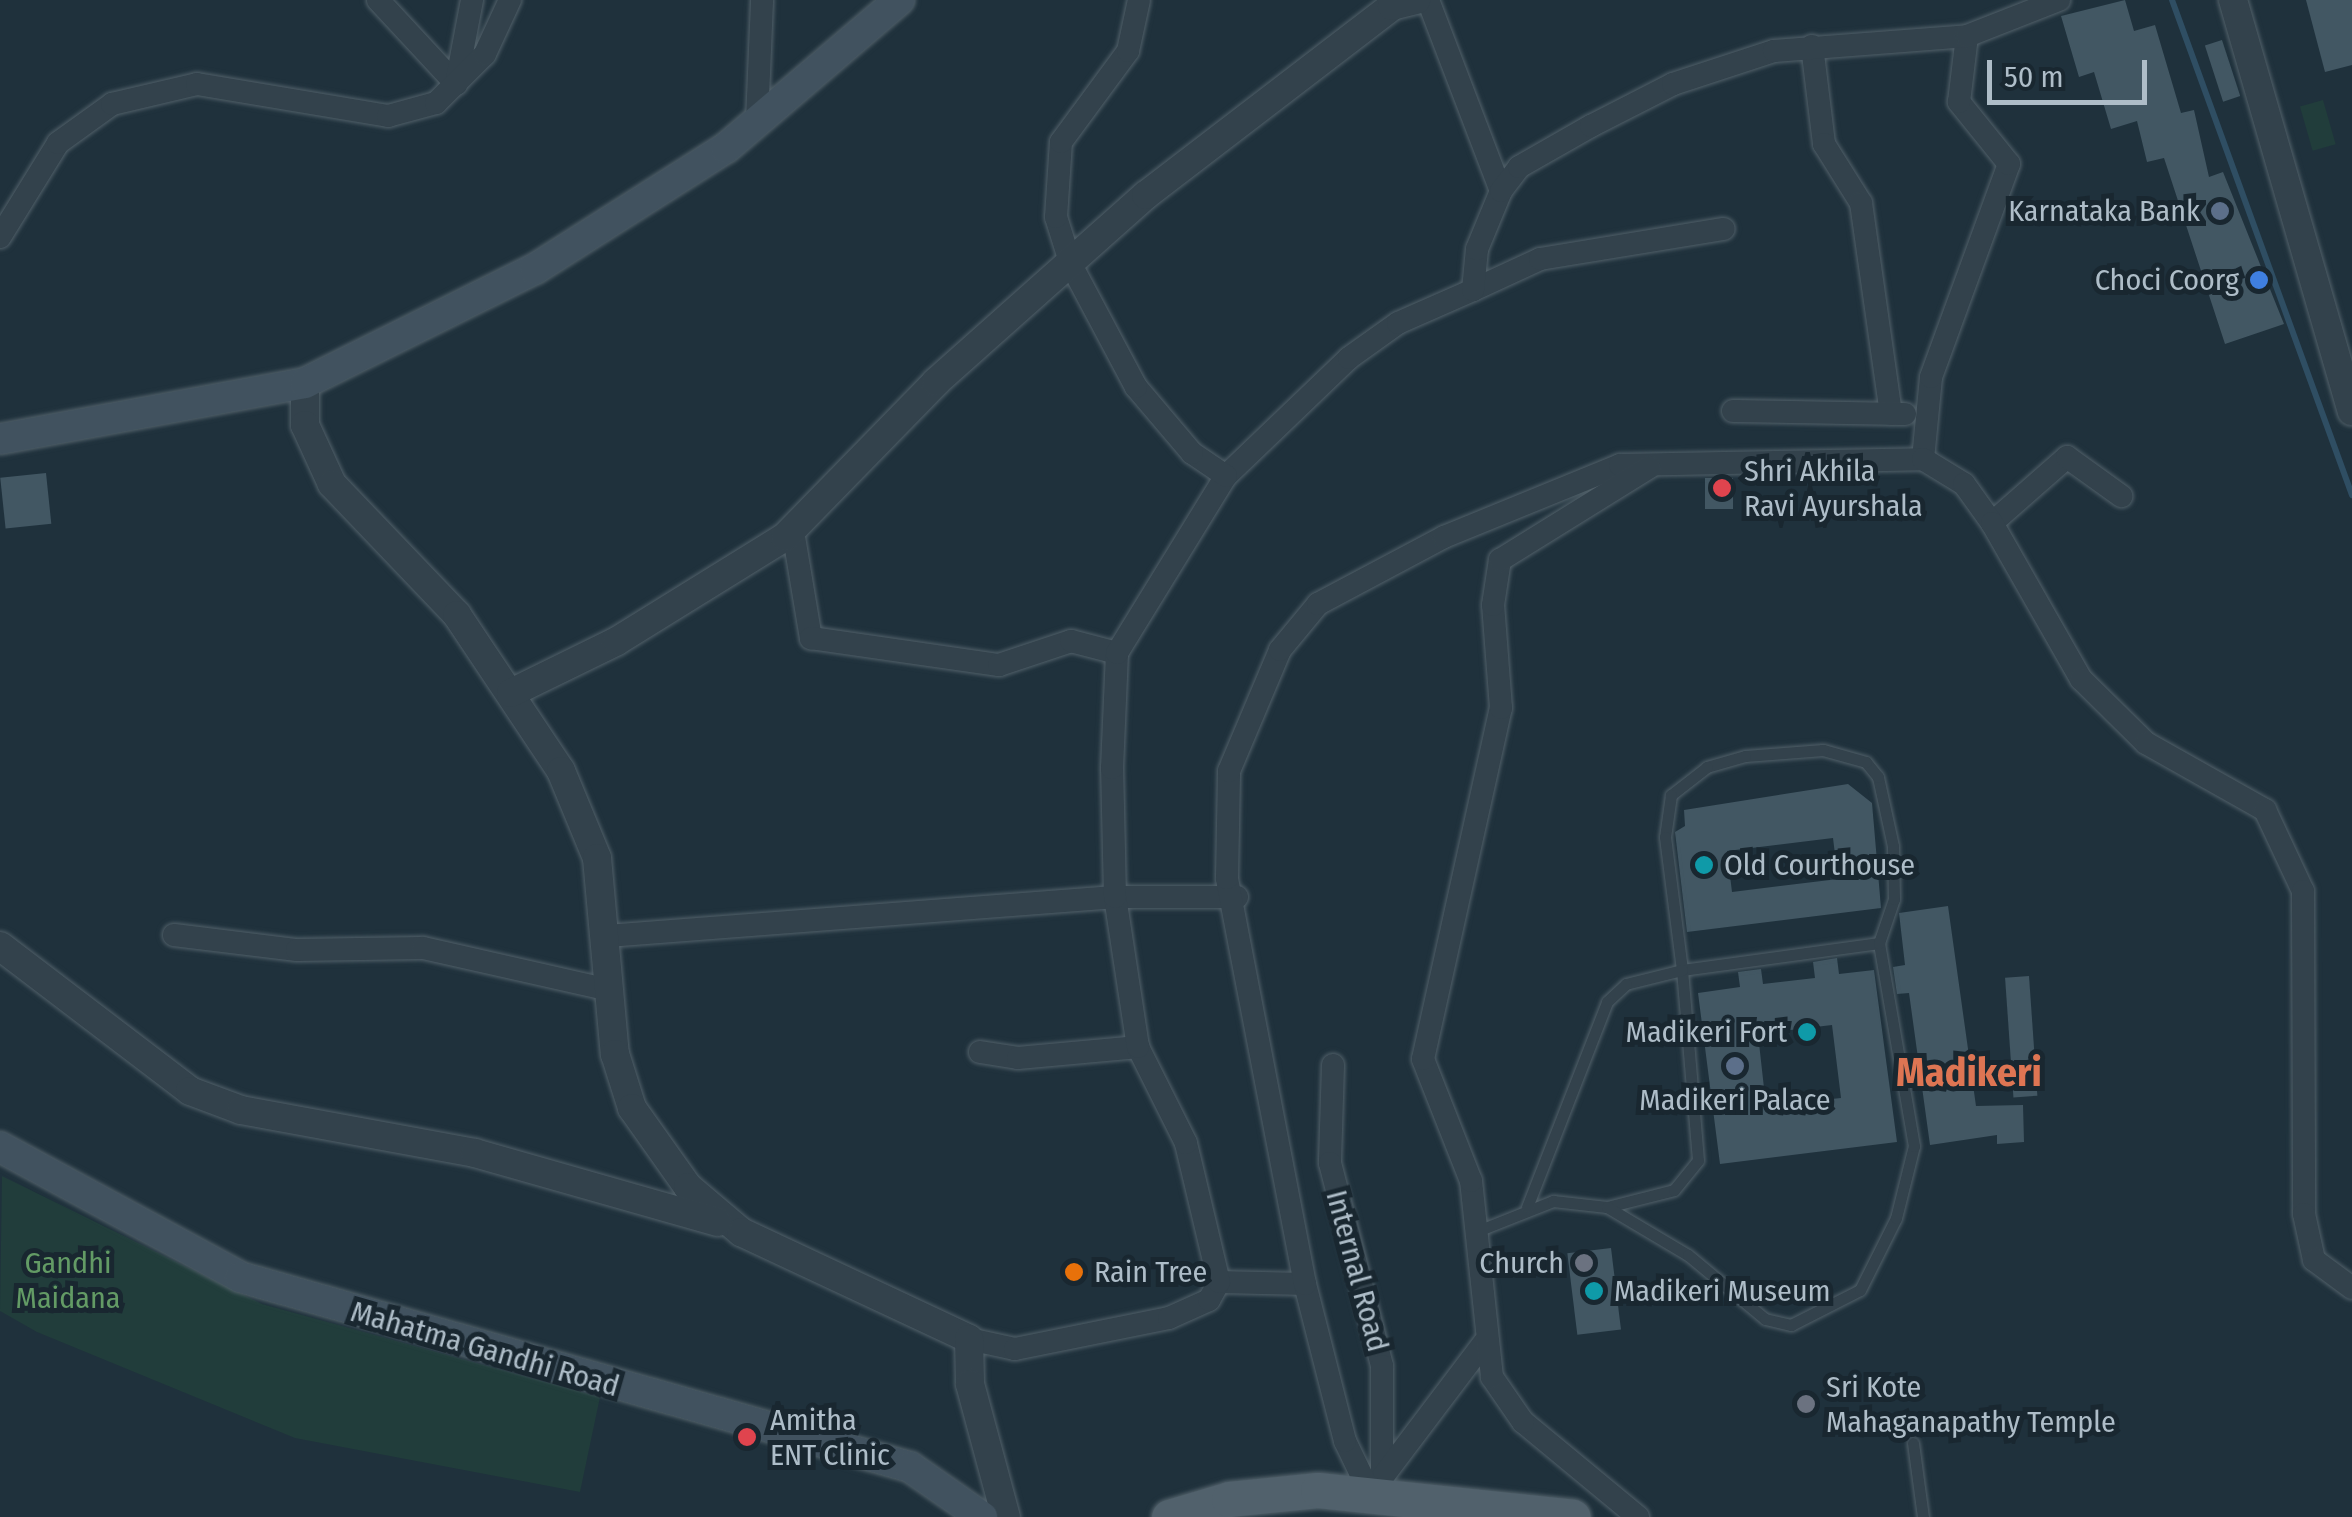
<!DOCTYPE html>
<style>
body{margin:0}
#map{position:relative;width:2352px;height:1517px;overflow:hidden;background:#1f313c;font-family:"Fira Sans Condensed",sans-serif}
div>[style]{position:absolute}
.green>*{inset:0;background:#213d3b;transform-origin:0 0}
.stream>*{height:6px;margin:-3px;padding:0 3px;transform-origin:3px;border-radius:3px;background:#2f4e63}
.building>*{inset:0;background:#425763;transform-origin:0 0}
.roads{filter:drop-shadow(0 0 2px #516069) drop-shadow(0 0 2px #516069)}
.service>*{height:11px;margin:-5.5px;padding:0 5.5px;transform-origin:5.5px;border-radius:5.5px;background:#33424c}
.minor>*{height:22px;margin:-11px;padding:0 11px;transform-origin:11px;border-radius:11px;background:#33424c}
.tertiary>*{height:28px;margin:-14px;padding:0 14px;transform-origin:14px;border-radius:14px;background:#33424c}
.secondary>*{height:30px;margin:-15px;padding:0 15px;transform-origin:15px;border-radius:15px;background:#41525f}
.primary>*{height:35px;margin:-17.5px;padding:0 17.5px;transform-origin:17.5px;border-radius:17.5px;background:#51616c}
.dots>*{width:28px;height:28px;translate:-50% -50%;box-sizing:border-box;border:5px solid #192730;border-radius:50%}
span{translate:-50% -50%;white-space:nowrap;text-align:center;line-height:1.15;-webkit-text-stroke:10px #192730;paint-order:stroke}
.poi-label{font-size:30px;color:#aebdc8}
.right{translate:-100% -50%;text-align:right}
.left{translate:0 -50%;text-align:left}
.park-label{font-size:30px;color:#639b65}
.street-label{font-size:30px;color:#aebdc8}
.district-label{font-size:40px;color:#de7553;font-weight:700}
.scale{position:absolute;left:1987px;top:60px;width:160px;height:45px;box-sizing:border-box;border:5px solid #aebdc8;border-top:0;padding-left:12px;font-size:30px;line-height:35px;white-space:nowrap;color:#aebdc8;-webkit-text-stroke:8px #192730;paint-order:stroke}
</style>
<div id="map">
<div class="green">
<i style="left:2323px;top:100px;width:46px;height:24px;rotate:74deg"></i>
<i style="clip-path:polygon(2px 1176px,262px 1304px,600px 1397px,580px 1492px,295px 1438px,37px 1332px,0 1311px)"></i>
</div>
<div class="stream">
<i style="left:2172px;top:0;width:527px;rotate:70.02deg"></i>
</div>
<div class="building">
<i style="clip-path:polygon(2125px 0,2134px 31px,2155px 25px,2181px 113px,2194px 110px,2209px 177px,2223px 172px,2284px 324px,2225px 344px,2164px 158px,2147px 162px,2137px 121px,2111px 129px,2094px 72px,2079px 77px,2061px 16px)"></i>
<i style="clip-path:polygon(2306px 0,2352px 0,2352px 65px,2325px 72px)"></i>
<i style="left:2222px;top:40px;width:59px;height:18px;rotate:72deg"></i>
<i style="left:46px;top:473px;width:51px;height:46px;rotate:84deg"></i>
<i style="left:1705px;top:478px;width:28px;height:31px"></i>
<i style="clip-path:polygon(evenodd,1848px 784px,1872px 803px,1881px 908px,1687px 932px,1675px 832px,1685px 826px,1684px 810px,1848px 784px,1833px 838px,1838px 879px,1732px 892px,1727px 851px,1833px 838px)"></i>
<i style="clip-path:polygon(1948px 906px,1976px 1106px,2023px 1105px,2024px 1142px,1997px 1144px,1997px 1135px,1930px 1145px,1909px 993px,1897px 994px,1893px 967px,1905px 965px,1899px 913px)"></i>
<i style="clip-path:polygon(evenodd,1837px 958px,1839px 974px,1874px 970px,1897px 1142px,1720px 1164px,1698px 993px,1740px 987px,1738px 972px,1761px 969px,1763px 984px,1815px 978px,1813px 962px,1837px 958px,1832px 1025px,1841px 1098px,1766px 1106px,1758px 1034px,1832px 1025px)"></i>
<i style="left:2029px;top:976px;width:120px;height:24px;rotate:86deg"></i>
<i style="left:1611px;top:1248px;width:82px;height:44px;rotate:83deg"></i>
</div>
<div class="roads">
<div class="service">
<i style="left:1607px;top:1207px;width:69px;rotate:-14.2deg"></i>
<i style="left:1674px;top:1190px;width:38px;rotate:-51deg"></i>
<i style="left:1698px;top:1160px;width:191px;rotate:-94.8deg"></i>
<i style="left:1682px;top:970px;width:199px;rotate:-7.8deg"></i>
<i style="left:1480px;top:1230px;width:79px;rotate:-21.7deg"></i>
<i style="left:1553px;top:1201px;width:54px;rotate:6.3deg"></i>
<i style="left:1607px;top:1207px;width:94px;rotate:30.7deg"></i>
<i style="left:1688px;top:1255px;width:100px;rotate:39.7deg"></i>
<i style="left:1765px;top:1319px;width:27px;rotate:13deg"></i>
<i style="left:1791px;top:1325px;width:77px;rotate:-26.9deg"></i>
<i style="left:1860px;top:1290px;width:80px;rotate:-63.4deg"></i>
<i style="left:1896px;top:1218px;width:74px;rotate:-76deg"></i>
<i style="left:1914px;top:1146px;width:206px;rotate:-99.8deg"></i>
<i style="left:1879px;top:943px;width:46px;rotate:-71.2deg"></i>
<i style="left:1894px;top:899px;width:53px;rotate:-91.1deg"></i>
<i style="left:1893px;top:846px;width:71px;rotate:-102.3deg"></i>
<i style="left:1878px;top:777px;width:19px;rotate:-129deg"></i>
<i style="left:1866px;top:762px;width:45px;rotate:-164.4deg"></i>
<i style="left:1823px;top:750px;width:78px;rotate:175.6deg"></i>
<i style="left:1745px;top:756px;width:40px;rotate:164deg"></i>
<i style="left:1707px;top:767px;width:46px;rotate:142.1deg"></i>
<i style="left:1671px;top:795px;width:42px;rotate:98.1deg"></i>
<i style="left:1665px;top:837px;width:134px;rotate:82.7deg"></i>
<i style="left:1682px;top:970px;width:58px;rotate:166deg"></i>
<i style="left:1626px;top:984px;width:26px;rotate:137deg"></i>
<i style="left:1607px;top:1002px;width:220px;rotate:111.3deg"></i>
<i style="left:1913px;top:1443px;width:75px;rotate:82.3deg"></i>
</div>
<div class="minor">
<i style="left:378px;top:0;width:115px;rotate:47.1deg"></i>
<i style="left:1428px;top:0;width:204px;rotate:69.1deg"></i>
<i style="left:1812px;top:46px;width:99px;rotate:83deg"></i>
<i style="left:1824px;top:144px;width:70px;rotate:57.9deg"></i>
<i style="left:1861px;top:203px;width:213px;rotate:81.9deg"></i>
<i style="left:456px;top:84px;width:86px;rotate:-79.2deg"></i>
<i style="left:757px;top:121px;width:121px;rotate:-87.6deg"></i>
<i style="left:0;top:237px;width:110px;rotate:-58.3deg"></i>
<i style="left:58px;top:143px;width:67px;rotate:-35.8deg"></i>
<i style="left:112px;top:104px;width:87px;rotate:-13.2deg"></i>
<i style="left:197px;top:84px;width:194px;rotate:9.5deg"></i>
<i style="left:388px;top:116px;width:50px;rotate:-15.2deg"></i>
<i style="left:436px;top:103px;width:69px;rotate:-45deg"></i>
<i style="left:485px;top:54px;width:60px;rotate:-65.2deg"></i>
<i style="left:1473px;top:290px;width:74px;rotate:-24.8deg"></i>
<i style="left:1540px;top:259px;width:186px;rotate:-9.3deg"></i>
<i style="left:1733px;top:411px;width:172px;rotate:1deg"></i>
<i style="left:1923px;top:459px;width:82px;rotate:-84.4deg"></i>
<i style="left:1931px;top:377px;width:227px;rotate:-69.9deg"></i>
<i style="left:2009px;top:164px;width:80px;rotate:-128.9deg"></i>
<i style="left:1959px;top:102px;width:66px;rotate:-83.1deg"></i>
<i style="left:1226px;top:476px;width:170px;rotate:-43.8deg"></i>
<i style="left:1349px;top:358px;width:60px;rotate:-35.5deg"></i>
<i style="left:1398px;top:323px;width:82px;rotate:-23.7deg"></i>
<i style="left:1473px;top:290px;width:41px;rotate:-84.4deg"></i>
<i style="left:1477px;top:249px;width:63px;rotate:-67.5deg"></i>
<i style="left:1501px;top:191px;width:30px;rotate:-53deg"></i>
<i style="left:1519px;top:167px;width:83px;rotate:-29.7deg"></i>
<i style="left:1591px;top:126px;width:92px;rotate:-27.1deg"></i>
<i style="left:1673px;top:84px;width:106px;rotate:-18.1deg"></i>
<i style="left:1774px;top:51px;width:194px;rotate:-4.4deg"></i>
<i style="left:1967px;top:36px;width:99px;rotate:-21.4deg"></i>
<i style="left:1992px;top:523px;width:100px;rotate:-41.3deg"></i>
<i style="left:2067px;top:457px;width:67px;rotate:35.8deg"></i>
<i style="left:793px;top:531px;width:109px;rotate:80.5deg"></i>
<i style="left:811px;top:638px;width:190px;rotate:8.2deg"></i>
<i style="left:999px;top:665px;width:76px;rotate:-18.4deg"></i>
<i style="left:1071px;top:641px;width:48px;rotate:14.6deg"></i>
<i style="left:174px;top:935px;width:124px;rotate:7deg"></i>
<i style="left:297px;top:950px;width:126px;rotate:-0.9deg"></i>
<i style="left:423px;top:948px;width:192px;rotate:12.7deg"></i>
<i style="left:607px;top:936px;width:509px;rotate:-4.39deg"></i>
<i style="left:1115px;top:897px;width:122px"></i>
<i style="left:980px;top:1052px;width:38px;rotate:9deg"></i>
<i style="left:1018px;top:1058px;width:121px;rotate:-5.2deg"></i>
<i style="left:1333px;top:1065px;width:98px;rotate:91.8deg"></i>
<i style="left:1330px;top:1163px;width:210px;rotate:75.6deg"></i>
<i style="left:1382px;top:1366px;width:111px;rotate:90deg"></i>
<i style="left:1219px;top:1282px;width:86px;rotate:1.3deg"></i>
<i style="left:969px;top:1339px;width:47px;rotate:12.3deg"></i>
<i style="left:1015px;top:1349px;width:157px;rotate:-11.4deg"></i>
<i style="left:1169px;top:1318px;width:44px;rotate:-24.2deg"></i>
<i style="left:1209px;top:1300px;width:21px;rotate:-61deg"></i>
<i style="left:1219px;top:1282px;width:143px;rotate:-103.4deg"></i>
<i style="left:1186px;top:1143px;width:107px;rotate:-116.6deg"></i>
<i style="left:1138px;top:1047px;width:152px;rotate:-98.7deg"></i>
<i style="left:1115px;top:897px;width:129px;rotate:-91.3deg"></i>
<i style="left:1112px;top:768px;width:115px;rotate:-87.5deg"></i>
<i style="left:1117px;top:653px;width:208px;rotate:-58.4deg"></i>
<i style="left:1226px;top:476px;width:41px;rotate:-145.9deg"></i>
<i style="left:1192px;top:453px;width:87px;rotate:-130.3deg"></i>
<i style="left:1136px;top:387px;width:138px;rotate:-118deg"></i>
<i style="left:1071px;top:265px;width:50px;rotate:-107.4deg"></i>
<i style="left:1056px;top:217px;width:75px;rotate:-86.2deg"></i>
<i style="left:1061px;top:142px;width:113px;rotate:-53.6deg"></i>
<i style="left:1128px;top:51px;width:52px;rotate:-77.8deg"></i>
<i style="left:1384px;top:1475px;width:166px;rotate:-52.9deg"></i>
<i style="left:1371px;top:1495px;width:60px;rotate:-115.7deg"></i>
<i style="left:1345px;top:1441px;width:162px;rotate:-104.3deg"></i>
<i style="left:1305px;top:1284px;width:413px;rotate:-100.9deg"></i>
<i style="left:1227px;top:878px;width:107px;rotate:-88.9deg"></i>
<i style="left:1229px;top:771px;width:131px;rotate:-67.1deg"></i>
<i style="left:1280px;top:650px;width:60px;rotate:-50.4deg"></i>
<i style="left:1318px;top:604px;width:143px;rotate:-28deg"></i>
<i style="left:1444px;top:537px;width:190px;rotate:-22.2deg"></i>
<i style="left:1620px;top:465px;width:303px;rotate:-1.1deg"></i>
<i style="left:1923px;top:459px;width:48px;rotate:31.4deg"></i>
<i style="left:1964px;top:484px;width:48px;rotate:54.3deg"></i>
<i style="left:1992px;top:523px;width:180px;rotate:60.3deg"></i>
<i style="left:2081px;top:679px;width:91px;rotate:44.6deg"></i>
<i style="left:2146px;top:743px;width:137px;rotate:29.4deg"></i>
<i style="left:2265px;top:810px;width:89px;rotate:64.9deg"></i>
<i style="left:2303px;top:891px;width:323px;rotate:89.8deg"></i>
<i style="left:2304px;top:1214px;width:47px;rotate:77.7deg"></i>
<i style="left:2314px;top:1260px;width:47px;rotate:36.4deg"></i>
<i style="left:1638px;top:1517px;width:149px;rotate:-140.4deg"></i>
<i style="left:1523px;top:1422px;width:55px;rotate:-124.6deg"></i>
<i style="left:1492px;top:1377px;width:197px;rotate:-96.1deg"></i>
<i style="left:1471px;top:1181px;width:131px;rotate:-111.5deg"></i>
<i style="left:1423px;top:1059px;width:360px;rotate:-77.5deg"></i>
<i style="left:1501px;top:708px;width:103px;rotate:-94.4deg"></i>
<i style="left:1493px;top:605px;width:46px;rotate:-81.2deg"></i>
<i style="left:1500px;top:560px;width:176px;rotate:-31.8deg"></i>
</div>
<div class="tertiary">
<i style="left:2233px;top:0;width:428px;rotate:73.9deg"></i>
<i style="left:305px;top:383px;width:42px;rotate:90deg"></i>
<i style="left:305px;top:425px;width:65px;rotate:65.4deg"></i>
<i style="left:332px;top:484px;width:181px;rotate:46.3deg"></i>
<i style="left:457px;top:615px;width:187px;rotate:56.3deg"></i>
<i style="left:561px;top:771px;width:94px;rotate:67.5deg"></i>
<i style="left:597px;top:858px;width:197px;rotate:84.8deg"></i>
<i style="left:615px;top:1054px;width:57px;rotate:72.5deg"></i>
<i style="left:632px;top:1108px;width:97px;rotate:54.7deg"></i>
<i style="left:688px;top:1187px;width:70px;rotate:40.3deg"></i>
<i style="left:741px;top:1232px;width:252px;rotate:25.1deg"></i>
<i style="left:969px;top:1339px;width:45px;rotate:88.7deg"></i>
<i style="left:970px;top:1384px;width:138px;rotate:74.9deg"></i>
<i style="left:511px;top:693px;width:118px;rotate:-26.1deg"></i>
<i style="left:617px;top:641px;width:198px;rotate:-31.8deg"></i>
<i style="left:785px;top:537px;width:216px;rotate:-45.7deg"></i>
<i style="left:936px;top:382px;width:281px;rotate:-41.7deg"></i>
<i style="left:1146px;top:195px;width:310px;rotate:-37.5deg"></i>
<i style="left:1392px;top:6px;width:25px;rotate:-14deg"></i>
<i style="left:0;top:946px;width:239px;rotate:37.3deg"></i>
<i style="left:190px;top:1091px;width:54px;rotate:20.4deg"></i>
<i style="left:241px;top:1110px;width:238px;rotate:10.4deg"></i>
<i style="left:475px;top:1153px;width:252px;rotate:15.9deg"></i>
</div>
<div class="secondary">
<i style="left:0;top:439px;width:310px;rotate:-10.4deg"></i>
<i style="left:305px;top:383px;width:257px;rotate:-26.4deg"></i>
<i style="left:535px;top:269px;width:226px;rotate:-32.4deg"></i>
<i style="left:726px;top:148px;width:228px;rotate:-40.5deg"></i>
<i style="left:0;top:1147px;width:273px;rotate:28.4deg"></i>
<i style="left:240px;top:1277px;width:696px;rotate:15.83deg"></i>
<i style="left:910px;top:1467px;width:88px;rotate:34.8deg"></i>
</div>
<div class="primary">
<i style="left:1169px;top:1517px;width:63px;rotate:-16.7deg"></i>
<i style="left:1229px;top:1499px;width:89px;rotate:-5.8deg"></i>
<i style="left:1318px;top:1490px;width:256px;rotate:6deg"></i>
</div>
</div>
<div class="dots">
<i style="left:2220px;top:211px;background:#5c6f8a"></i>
<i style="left:2259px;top:280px;background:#3f7fe0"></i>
<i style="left:1722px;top:488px;background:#e0444e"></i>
<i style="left:1704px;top:865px;background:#0f9aa8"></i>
<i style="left:1807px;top:1032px;background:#0f9aa8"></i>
<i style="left:1735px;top:1066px;background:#5c6f8a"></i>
<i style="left:1584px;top:1263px;background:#6b7280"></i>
<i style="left:1074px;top:1272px;background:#e8710a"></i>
<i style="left:1594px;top:1291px;background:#0f9aa8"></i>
<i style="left:1806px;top:1404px;background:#6b7280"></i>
<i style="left:747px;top:1437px;background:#e0444e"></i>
</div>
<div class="poi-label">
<span class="right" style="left:2200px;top:211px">Karnataka Bank</span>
<span class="right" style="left:2239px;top:280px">Choci Coorg</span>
<span class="left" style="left:1744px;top:488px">Shri Akhila<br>Ravi Ayurshala</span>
<span class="left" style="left:1724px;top:865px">Old Courthouse</span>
<span class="right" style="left:1787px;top:1032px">Madikeri Fort</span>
<span style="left:1735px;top:1100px">Madikeri Palace</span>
<span class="right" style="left:1564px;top:1263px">Church</span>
<span class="left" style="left:1094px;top:1272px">Rain Tree</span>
<span class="left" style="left:1614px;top:1291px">Madikeri Museum</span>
<span class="left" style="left:1826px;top:1404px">Sri Kote<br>Mahaganapathy Temple</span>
<span class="left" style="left:770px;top:1437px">Amitha<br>ENT Clinic</span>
</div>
<div class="park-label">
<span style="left:68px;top:1280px">Gandhi<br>Maidana</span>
</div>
<div class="street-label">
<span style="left:1357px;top:1271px;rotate:75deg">Internal Road</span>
<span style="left:485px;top:1349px;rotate:16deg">Mahatma Gandhi Road</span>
</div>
<div class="district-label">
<span style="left:1969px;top:1073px">Madikeri</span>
</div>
<div class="scale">50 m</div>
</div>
